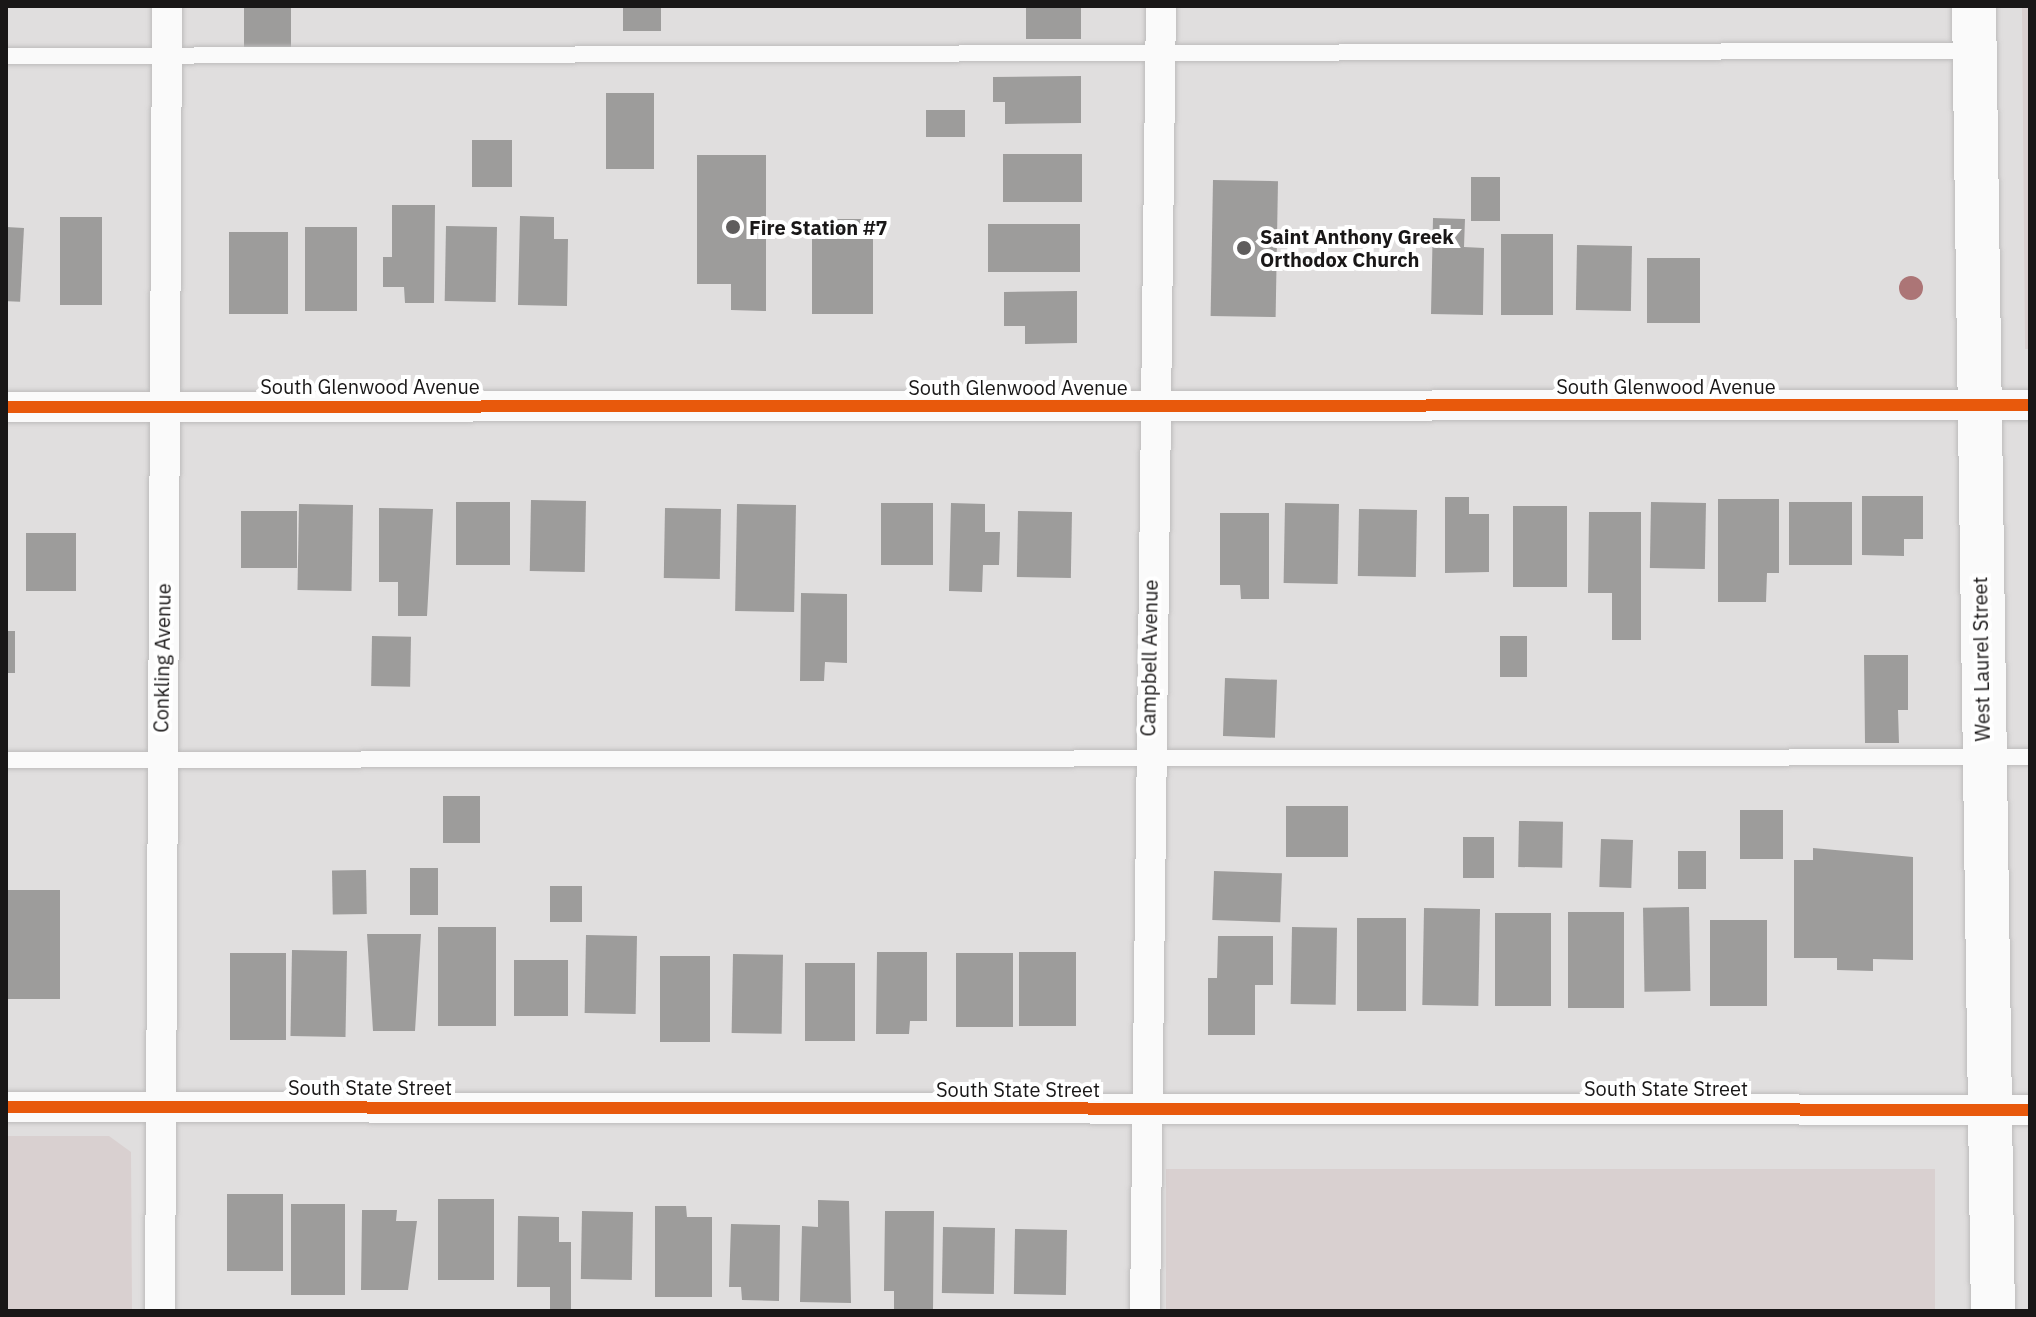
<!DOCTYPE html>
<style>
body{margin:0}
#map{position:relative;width:2036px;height:1317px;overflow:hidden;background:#e0dede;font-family:"IBM Plex Sans",sans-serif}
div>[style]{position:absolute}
.built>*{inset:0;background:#d9d0d0;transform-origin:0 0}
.building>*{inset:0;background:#9d9c9b;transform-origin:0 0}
.roads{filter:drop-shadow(0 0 2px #bdbcbc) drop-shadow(0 0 2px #bdbcbc)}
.lane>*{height:16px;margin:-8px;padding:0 8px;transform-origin:8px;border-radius:8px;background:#fafafa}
.street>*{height:30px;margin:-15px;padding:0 15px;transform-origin:15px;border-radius:15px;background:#fafafa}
.secondary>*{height:44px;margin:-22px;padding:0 22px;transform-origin:22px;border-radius:22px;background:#fafafa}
.cycleway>*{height:12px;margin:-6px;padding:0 6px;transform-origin:6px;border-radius:6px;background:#e8590c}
.trees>*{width:24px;height:24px;margin:-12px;border-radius:50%;background:#ac7576}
.dots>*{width:22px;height:22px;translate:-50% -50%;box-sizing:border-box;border:4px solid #fff;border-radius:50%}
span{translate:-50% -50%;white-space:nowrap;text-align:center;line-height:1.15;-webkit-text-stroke:8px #fff;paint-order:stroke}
.poi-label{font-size:20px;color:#191717;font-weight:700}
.left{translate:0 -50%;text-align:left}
.street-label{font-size:20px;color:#191717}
.frame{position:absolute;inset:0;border:8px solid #191717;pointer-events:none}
</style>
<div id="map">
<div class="built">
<i style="clip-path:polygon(2022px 6px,2030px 6px,2030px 349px,2025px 349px)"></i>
<i style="clip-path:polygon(6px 1136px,109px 1136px,131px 1152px,132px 1311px,6px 1311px)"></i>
<i style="left:1166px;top:1169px;width:769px;height:142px"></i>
</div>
<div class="building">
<i style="left:244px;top:6px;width:47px;height:43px"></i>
<i style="left:623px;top:6px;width:38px;height:25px"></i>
<i style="left:1026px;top:6px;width:55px;height:33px"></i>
<i style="clip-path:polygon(1081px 76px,1081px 123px,1005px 124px,1005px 102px,993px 102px,993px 77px)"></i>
<i style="left:606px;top:93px;width:48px;height:76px"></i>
<i style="left:926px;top:110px;width:39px;height:27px"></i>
<i style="left:472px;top:140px;width:40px;height:47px"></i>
<i style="left:1003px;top:154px;width:79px;height:48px"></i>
<i style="clip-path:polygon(697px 155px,766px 155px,766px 311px,731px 310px,731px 284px,697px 284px)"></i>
<i style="left:1471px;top:177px;width:29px;height:44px"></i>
<i style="left:1213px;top:180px;width:65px;height:136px;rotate:1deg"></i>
<i style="clip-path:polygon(392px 205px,435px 205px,434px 303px,405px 303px,404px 287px,383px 287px,383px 257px,392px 257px)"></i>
<i style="clip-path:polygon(520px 216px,554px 217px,554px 239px,568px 239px,567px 306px,518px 305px)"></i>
<i style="left:60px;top:217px;width:42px;height:88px"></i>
<i style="clip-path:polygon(1433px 218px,1465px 219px,1464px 247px,1484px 248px,1483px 315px,1431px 314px)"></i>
<i style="clip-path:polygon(827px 219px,861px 219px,860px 232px,873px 232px,873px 314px,812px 314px,812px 234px,827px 234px)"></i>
<i style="left:988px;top:224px;width:92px;height:48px"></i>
<i style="left:446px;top:226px;width:51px;height:75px;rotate:1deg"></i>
<i style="left:6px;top:227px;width:18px;height:74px;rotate:3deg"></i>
<i style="left:305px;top:227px;width:52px;height:84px"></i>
<i style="left:229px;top:232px;width:59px;height:82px"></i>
<i style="left:1501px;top:234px;width:52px;height:81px"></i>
<i style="left:1577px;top:245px;width:55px;height:65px;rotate:1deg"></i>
<i style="left:1647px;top:258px;width:53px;height:65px"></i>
<i style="clip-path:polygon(1077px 291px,1077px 343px,1025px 344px,1025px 326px,1004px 326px,1004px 292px)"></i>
<i style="clip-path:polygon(1862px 496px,1923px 496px,1923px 539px,1904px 539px,1904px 556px,1862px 555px)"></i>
<i style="clip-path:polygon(1445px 497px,1469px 497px,1469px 514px,1489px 514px,1489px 572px,1445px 573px)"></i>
<i style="clip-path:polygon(1718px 499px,1779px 499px,1779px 573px,1767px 573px,1766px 602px,1718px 602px)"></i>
<i style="left:531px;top:500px;width:55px;height:71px;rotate:1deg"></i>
<i style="left:456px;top:502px;width:54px;height:63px"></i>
<i style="left:1651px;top:502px;width:55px;height:66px;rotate:1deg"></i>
<i style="left:1789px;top:502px;width:63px;height:63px"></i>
<i style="left:881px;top:503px;width:52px;height:62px"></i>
<i style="clip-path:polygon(951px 503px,985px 504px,985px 532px,1000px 532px,999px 565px,983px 565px,982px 592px,949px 591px)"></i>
<i style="left:1285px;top:503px;width:54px;height:80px;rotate:1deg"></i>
<i style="left:299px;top:504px;width:54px;height:86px;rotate:1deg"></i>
<i style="left:737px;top:504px;width:59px;height:107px;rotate:1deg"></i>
<i style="left:1513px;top:506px;width:54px;height:81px"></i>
<i style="clip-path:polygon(379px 508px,433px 509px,427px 616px,398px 616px,398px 582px,379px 582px)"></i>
<i style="left:665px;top:508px;width:56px;height:70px;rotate:1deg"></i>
<i style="left:1359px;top:509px;width:58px;height:67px;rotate:1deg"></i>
<i style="left:241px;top:511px;width:56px;height:57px"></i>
<i style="left:1018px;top:511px;width:54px;height:66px;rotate:1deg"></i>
<i style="clip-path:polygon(1589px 512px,1641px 512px,1641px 640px,1612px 640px,1612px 593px,1588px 593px)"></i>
<i style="clip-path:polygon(1220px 513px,1269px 513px,1269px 599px,1241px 599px,1240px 585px,1220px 585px)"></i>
<i style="left:26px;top:533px;width:50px;height:58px"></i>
<i style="clip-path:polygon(801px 593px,847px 594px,847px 663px,825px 662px,824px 681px,800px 681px)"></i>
<i style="left:6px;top:631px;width:9px;height:42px"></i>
<i style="left:372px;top:636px;width:39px;height:50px;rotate:1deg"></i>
<i style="left:1500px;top:636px;width:27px;height:41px"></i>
<i style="clip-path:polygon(1864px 655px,1908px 655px,1908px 710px,1898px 710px,1899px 743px,1865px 743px)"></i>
<i style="left:1225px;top:678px;width:52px;height:58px;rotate:2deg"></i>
<i style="left:443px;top:796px;width:37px;height:47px"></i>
<i style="left:1286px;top:806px;width:62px;height:51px"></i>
<i style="left:1740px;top:810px;width:43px;height:49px"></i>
<i style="left:1519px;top:821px;width:44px;height:46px;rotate:1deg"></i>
<i style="left:1463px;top:837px;width:31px;height:41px"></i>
<i style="left:1601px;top:839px;width:32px;height:48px;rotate:2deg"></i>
<i style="clip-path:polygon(1813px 848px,1913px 857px,1913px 960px,1873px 959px,1873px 971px,1837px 970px,1837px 958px,1794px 958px,1794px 860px,1813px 860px)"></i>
<i style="left:1678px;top:851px;width:28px;height:38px"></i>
<i style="left:410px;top:868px;width:28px;height:47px"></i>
<i style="left:366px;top:870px;width:44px;height:34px;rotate:89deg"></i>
<i style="left:1214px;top:871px;width:68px;height:49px;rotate:2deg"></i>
<i style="left:550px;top:886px;width:32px;height:36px"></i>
<i style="left:6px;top:890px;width:54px;height:109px"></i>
<i style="left:1689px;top:907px;width:84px;height:46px;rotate:89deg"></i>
<i style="left:1480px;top:909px;width:97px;height:56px;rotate:91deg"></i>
<i style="left:1624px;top:912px;width:96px;height:56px;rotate:90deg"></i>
<i style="left:1495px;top:913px;width:56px;height:93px"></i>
<i style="left:1357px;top:918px;width:49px;height:93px"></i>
<i style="left:1767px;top:920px;width:86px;height:57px;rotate:90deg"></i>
<i style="left:438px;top:927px;width:58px;height:99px"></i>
<i style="left:1292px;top:927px;width:45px;height:77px;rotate:1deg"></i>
<i style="clip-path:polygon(367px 934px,421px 934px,415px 1031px,373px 1031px)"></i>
<i style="left:586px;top:935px;width:51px;height:78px;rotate:1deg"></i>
<i style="clip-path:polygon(1218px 936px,1273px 936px,1273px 985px,1255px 985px,1255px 1035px,1208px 1035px,1208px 978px,1217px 978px)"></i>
<i style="left:292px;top:950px;width:55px;height:86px;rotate:1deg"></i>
<i style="clip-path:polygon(877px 952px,927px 952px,927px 1021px,910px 1021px,909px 1034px,876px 1034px)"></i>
<i style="left:1019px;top:952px;width:57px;height:74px"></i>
<i style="left:230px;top:953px;width:56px;height:87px"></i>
<i style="left:956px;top:953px;width:57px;height:74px"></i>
<i style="left:733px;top:954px;width:50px;height:79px;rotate:1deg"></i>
<i style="left:660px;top:956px;width:50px;height:86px"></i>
<i style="left:514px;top:960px;width:54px;height:56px"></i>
<i style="left:805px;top:963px;width:50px;height:78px"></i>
<i style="left:283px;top:1194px;width:77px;height:56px;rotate:90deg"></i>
<i style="left:438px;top:1199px;width:56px;height:81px"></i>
<i style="clip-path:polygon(818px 1200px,849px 1201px,851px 1303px,800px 1302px,802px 1226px,818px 1227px)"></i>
<i style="left:291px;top:1204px;width:54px;height:91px"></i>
<i style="clip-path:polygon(655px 1206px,686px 1206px,687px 1217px,712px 1217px,712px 1297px,655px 1297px)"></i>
<i style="clip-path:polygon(362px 1210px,397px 1210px,396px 1221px,417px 1221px,408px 1290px,361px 1290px)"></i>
<i style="left:582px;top:1211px;width:51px;height:68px;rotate:1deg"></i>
<i style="clip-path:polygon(885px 1211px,934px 1211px,933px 1311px,894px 1311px,894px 1291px,884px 1291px)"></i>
<i style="clip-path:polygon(518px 1216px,559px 1217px,559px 1242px,571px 1242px,571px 1311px,550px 1311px,550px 1287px,517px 1287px)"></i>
<i style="clip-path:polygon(731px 1224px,780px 1225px,779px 1301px,742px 1300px,741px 1287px,729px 1287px)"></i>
<i style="left:943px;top:1227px;width:52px;height:66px;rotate:1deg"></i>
<i style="left:1015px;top:1229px;width:52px;height:65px;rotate:1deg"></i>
</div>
<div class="roads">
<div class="lane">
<i style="left:6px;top:56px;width:1966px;rotate:-0.15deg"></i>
<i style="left:6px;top:760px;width:2024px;rotate:-0.08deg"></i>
</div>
<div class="street">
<i style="left:6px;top:407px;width:2024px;rotate:-0.06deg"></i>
<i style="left:6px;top:1107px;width:2024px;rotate:0.08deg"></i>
<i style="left:160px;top:1311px;width:1305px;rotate:-89.69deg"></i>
<i style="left:1145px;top:1311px;width:1305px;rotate:-89.3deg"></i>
</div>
<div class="secondary">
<i style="left:1974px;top:6px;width:1305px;rotate:89.17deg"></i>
</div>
</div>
<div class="cycleway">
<i style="left:6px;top:407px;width:2024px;rotate:-0.06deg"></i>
<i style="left:6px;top:1107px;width:2024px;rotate:0.08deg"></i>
</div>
<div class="trees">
<i style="left:1911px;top:288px"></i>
</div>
<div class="dots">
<i style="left:733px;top:227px;background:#5f5d5d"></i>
<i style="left:1244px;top:248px;background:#5f5d5d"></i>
</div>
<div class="poi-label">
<span class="left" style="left:749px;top:227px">Fire Station #7</span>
<span class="left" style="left:1260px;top:248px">Saint Anthony Greek<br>Orthodox Church</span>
</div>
<div class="street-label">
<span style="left:370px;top:386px">South Glenwood Avenue</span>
<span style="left:1666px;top:386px">South Glenwood Avenue</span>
<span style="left:1018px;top:387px">South Glenwood Avenue</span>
<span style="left:162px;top:658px;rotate:-89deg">Conkling Avenue</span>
<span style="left:1149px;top:658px;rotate:-89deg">Campbell Avenue</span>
<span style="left:1981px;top:659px;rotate:-91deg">West Laurel Street</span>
<span style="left:370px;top:1087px">South State Street</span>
<span style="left:1666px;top:1088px">South State Street</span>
<span style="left:1018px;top:1089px">South State Street</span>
</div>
<div class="frame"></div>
</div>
